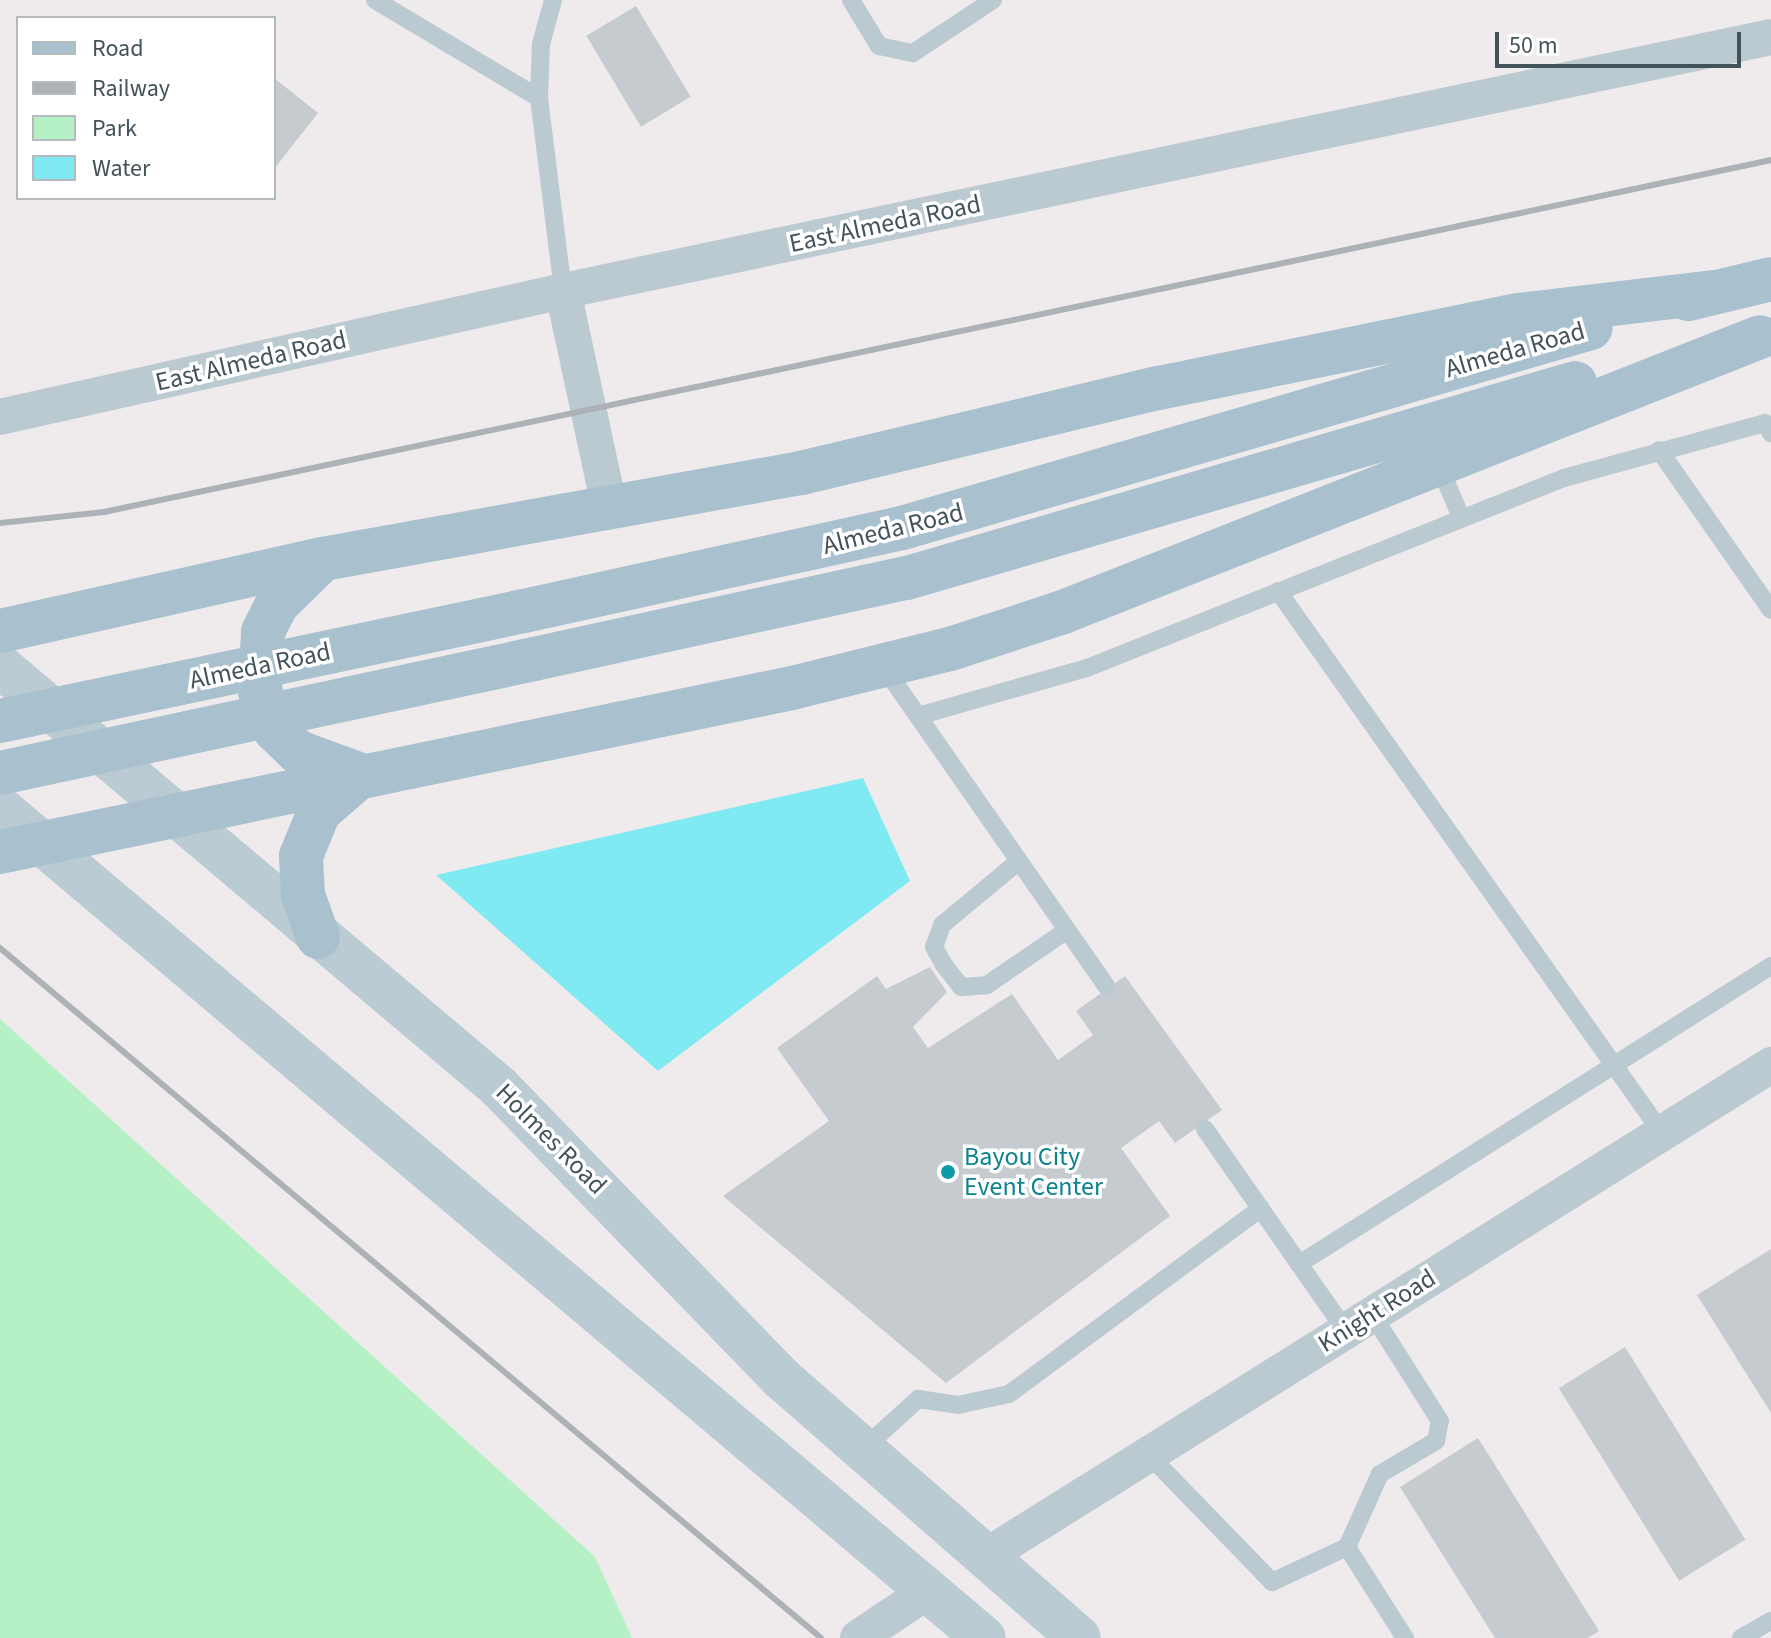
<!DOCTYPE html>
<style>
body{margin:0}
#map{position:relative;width:1771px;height:1638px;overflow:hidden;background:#efebec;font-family:"Source Sans 3",sans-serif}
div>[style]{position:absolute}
.green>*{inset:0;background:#b5f1c4}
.water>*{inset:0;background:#7feaf2}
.building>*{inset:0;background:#c5cbcf;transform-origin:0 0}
.service>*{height:18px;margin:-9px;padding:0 9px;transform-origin:9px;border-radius:9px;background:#bbc9d0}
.minor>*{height:36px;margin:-18px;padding:0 18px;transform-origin:18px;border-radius:18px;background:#bbc9d0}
.secondary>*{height:44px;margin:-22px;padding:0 22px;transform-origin:22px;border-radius:22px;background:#bacbd4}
.primary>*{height:44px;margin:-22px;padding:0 22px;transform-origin:22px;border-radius:22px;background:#a9c1ce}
.rail>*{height:6px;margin:-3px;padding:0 3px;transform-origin:3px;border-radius:3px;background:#adb2b7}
.primary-bridge>*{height:44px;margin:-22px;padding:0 22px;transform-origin:22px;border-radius:22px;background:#a9c1ce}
.dots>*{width:22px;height:22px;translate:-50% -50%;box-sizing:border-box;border:4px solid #fff;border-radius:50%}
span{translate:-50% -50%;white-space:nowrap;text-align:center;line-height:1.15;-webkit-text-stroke:7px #fff;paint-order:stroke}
.street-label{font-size:26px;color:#43535a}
.culture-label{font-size:26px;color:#0d838f}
.left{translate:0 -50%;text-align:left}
.legend{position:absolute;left:16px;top:16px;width:260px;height:184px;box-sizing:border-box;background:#fff;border:2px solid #b4babd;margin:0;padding:10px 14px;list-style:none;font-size:24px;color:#43535a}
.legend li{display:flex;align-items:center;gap:16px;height:40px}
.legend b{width:40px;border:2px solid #b4babd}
.scale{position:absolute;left:1495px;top:32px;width:246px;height:36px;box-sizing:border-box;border:4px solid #43535a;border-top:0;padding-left:10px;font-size:24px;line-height:28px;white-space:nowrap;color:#43535a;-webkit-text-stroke:6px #fff;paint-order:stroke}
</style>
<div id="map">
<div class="green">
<i style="clip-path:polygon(0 1019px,595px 1557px,632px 1638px,0 1638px)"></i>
</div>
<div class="water">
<i style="clip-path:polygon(863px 778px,910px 881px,658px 1071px,436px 875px)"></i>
</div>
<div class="building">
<i style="left:636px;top:6px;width:106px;height:58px;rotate:59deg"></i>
<i style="clip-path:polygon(274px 78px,318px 113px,274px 169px)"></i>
<i style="clip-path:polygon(930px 967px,947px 992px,913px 1027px,928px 1048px,1012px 994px,1058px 1060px,1093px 1035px,1076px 1011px,1125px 976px,1222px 1110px,1175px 1143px,1159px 1121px,1121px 1148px,1170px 1216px,946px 1383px,723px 1196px,829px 1121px,777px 1048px,877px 976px,886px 989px)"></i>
<i style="clip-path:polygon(1771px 1249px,1771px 1413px,1697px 1295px)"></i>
<i style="left:1625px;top:1347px;width:227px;height:78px;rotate:58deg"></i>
<i style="clip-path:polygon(1478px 1438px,1599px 1631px,1588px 1638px,1495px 1638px,1400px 1487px)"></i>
</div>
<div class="service">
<i style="left:375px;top:0;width:191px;rotate:30.9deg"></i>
<i style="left:539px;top:98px;width:194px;rotate:82.9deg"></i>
<i style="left:851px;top:0;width:54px;rotate:58.7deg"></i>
<i style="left:879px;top:46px;width:35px;rotate:12deg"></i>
<i style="left:913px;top:53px;width:96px;rotate:-33.5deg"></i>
<i style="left:539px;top:98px;width:54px;rotate:-87.9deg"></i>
<i style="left:541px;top:44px;width:46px;rotate:-74.7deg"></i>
<i style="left:1659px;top:450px;width:195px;rotate:55deg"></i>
<i style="left:1439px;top:465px;width:54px;rotate:67.2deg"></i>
<i style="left:1278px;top:591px;width:664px;rotate:54.68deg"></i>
<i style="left:883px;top:666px;width:390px;rotate:55.1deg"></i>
<i style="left:918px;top:716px;width:176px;rotate:-15.9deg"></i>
<i style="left:1087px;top:668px;width:513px;rotate:-21.72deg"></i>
<i style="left:1564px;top:478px;width:208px;rotate:-15.3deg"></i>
<i style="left:1765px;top:423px;width:12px;rotate:59deg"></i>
<i style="left:1019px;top:861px;width:100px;rotate:140.3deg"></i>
<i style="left:942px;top:925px;width:23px;rotate:110deg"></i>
<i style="left:934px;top:947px;width:21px;rotate:61deg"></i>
<i style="left:944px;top:965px;width:28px;rotate:52deg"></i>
<i style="left:961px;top:987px;width:26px;rotate:-4deg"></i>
<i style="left:987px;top:985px;width:97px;rotate:-34.5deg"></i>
<i style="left:1205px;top:1129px;width:246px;rotate:55.1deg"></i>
<i style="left:1299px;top:1264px;width:558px;rotate:-32.27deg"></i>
<i style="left:862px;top:1450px;width:76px;rotate:-42.3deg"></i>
<i style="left:918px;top:1399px;width:40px;rotate:8.5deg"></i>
<i style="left:958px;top:1405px;width:52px;rotate:-12.2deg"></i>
<i style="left:1009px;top:1394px;width:313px;rotate:-36.4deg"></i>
<i style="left:1149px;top:1455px;width:177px;rotate:45.9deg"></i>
<i style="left:1272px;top:1582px;width:83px;rotate:-25deg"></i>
<i style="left:1347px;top:1547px;width:108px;rotate:57.5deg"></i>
<i style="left:1347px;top:1547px;width:80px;rotate:-65.7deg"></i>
<i style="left:1380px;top:1474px;width:65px;rotate:-30.5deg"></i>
<i style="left:1436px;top:1441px;width:20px;rotate:-79deg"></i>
<i style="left:1440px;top:1421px;width:127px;rotate:-122.4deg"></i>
<i style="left:1741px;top:1638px;width:34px;rotate:-30deg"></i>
</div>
<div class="minor">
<i style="left:563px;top:291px;width:220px;rotate:77.9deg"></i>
<i style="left:0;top:417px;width:577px;rotate:-12.61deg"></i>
<i style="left:563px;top:291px;width:1234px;rotate:-11.87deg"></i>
<i style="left:983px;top:1558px;width:930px;rotate:-32.03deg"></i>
<i style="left:858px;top:1638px;width:84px;rotate:-33.9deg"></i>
</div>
<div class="secondary">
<i style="left:0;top:666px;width:653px;rotate:40.15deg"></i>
<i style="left:499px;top:1087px;width:405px;rotate:45.9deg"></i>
<i style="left:781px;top:1378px;width:395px;rotate:41.1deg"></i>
<i style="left:0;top:808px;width:1287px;rotate:40.15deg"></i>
</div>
<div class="primary">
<i style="left:1688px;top:299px;width:85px;rotate:-13.5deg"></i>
<i style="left:323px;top:559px;width:64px;rotate:135.6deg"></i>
<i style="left:277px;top:604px;width:31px;rotate:117deg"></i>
<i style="left:263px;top:632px;width:59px;rotate:92.9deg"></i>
<i style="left:260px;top:691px;width:42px;rotate:69deg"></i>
<i style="left:275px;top:730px;width:32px;rotate:44deg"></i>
<i style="left:298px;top:752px;width:67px;rotate:20.1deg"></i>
<i style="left:524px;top:611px;width:387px;rotate:-12.4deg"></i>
<i style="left:902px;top:528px;width:717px;rotate:-16.19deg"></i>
<i style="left:0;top:631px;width:331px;rotate:-12.6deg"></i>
<i style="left:323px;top:559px;width:486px;rotate:-10.2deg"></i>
<i style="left:801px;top:473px;width:368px;rotate:-13.4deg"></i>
<i style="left:1159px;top:388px;width:367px;rotate:-11.5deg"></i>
<i style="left:1519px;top:315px;width:196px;rotate:-6.7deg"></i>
<i style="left:534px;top:659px;width:382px;rotate:-12.3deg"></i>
<i style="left:907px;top:578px;width:696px;rotate:-16.27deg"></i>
<i style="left:0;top:852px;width:809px;rotate:-11.7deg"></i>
<i style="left:792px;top:688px;width:163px;rotate:-13.9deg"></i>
<i style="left:950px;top:649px;width:119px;rotate:-18.1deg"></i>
<i style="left:1063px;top:612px;width:749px;rotate:-21.53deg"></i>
<i style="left:318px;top:937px;width:45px;rotate:-109.7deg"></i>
<i style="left:303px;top:895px;width:39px;rotate:-93deg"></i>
<i style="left:301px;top:856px;width:48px;rotate:-67.8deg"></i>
<i style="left:319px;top:812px;width:53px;rotate:-41.2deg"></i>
</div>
<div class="rail">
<i style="left:0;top:523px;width:105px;rotate:-6deg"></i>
<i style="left:104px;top:512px;width:1704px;rotate:-11.92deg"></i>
<i style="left:0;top:948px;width:1072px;rotate:40.04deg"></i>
</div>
<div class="primary-bridge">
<i style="left:0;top:721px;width:535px;rotate:-11.86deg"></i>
<i style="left:0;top:773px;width:546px;rotate:-12.05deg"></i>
</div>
<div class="dots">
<i style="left:948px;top:1172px;background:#0f9aa8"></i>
</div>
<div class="street-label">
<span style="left:885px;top:224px;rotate:-12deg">East Almeda Road</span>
<span style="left:1515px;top:350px;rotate:-16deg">Almeda Road</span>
<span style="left:251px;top:361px;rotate:-13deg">East Almeda Road</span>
<span style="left:893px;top:529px;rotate:-14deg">Almeda Road</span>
<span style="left:260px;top:666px;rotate:-12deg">Almeda Road</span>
<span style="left:551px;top:1139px;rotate:45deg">Holmes Road</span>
<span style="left:1377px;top:1311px;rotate:-32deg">Knight Road</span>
</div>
<div class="culture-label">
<span class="left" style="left:964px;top:1172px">Bayou City<br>Event Center</span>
</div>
<ul class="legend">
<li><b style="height:10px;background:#a9c1ce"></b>Road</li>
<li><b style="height:10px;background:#adb2b7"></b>Railway</li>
<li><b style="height:22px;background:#b5f1c4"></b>Park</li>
<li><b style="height:22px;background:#7feaf2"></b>Water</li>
</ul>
<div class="scale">50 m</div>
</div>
